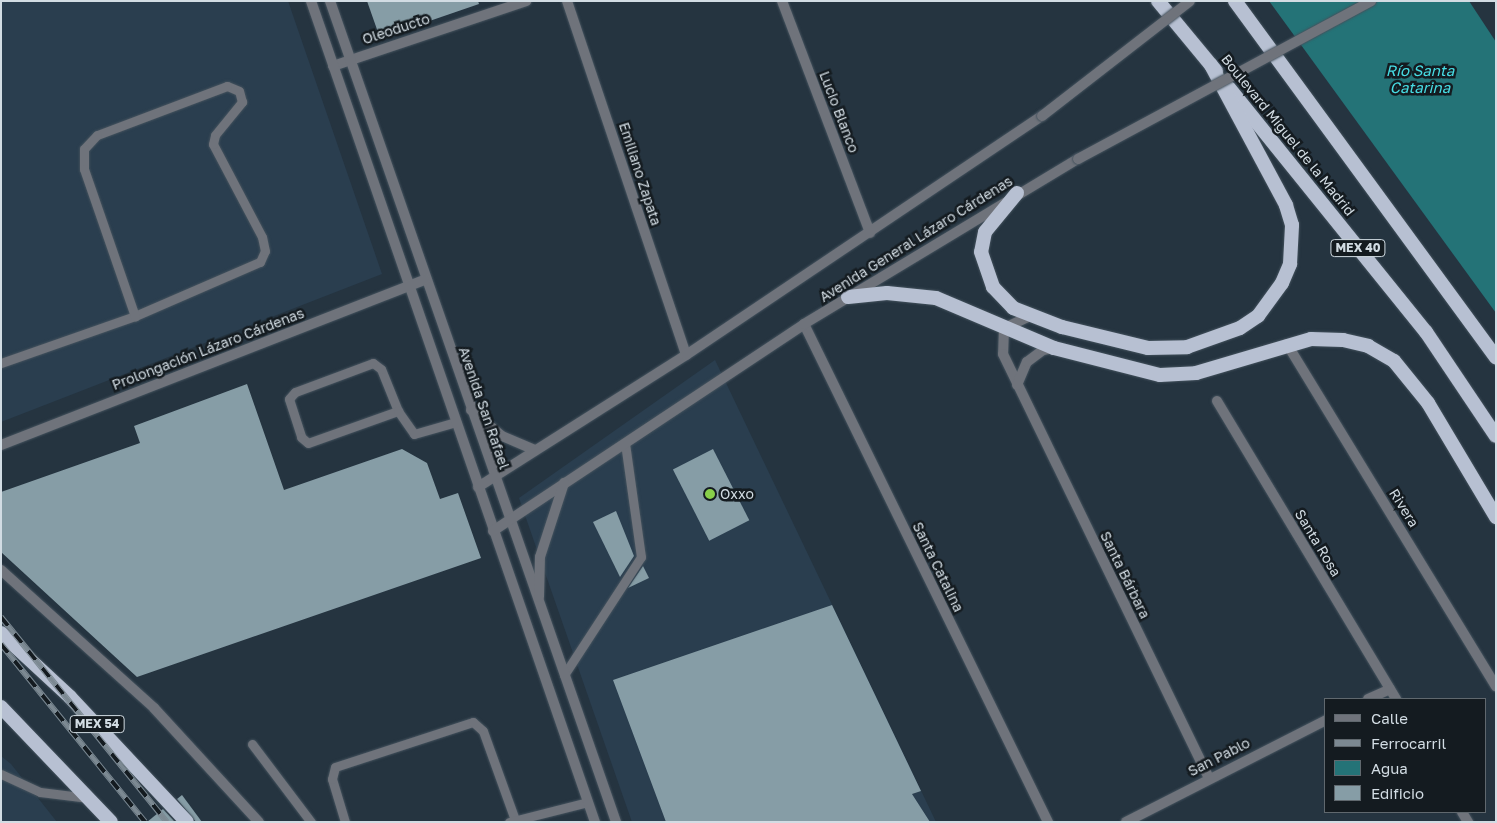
<!DOCTYPE html>
<meta charset="utf-8">
<style>
body{margin:0}
#map{position:relative;width:1497px;height:823px;overflow:hidden;background:#253440;font-family:"Golos Text",sans-serif}
div>[style]{position:absolute}
.built>*{inset:0;background:#2a3e4f}
.water>*{inset:0;background:#247377}
.building>*{inset:0;background:#869da6;transform-origin:0 0}
.roads{filter:drop-shadow(0 0 1px #44525d) drop-shadow(0 0 1px #44525d)}
.service>*{height:9px;margin:-4.5px;padding:0 4.5px;transform-origin:4.5px;border-radius:4.5px;background:#6f737b}
.minor>*{height:10px;margin:-5px;padding:0 5px;transform-origin:5px;border-radius:5px;background:#6f737b}
.tertiary>*{height:10px;margin:-5px;padding:0 5px;transform-origin:5px;border-radius:5px;background:#6f737b}
.trunk>*{height:14px;margin:-7px;padding:0 7px;transform-origin:7px;border-radius:7px;background:#b7c0d2}
.rail>*{height:5.5px;margin-top:-2.75px;transform-origin:0;background:repeating-linear-gradient(90deg,#141b20 0 11px,#7c8992 0 22px);box-sizing:border-box;border-block:1px solid #7c8992}
.bridges{filter:drop-shadow(0 0 1px #44525d) drop-shadow(0 0 1px #44525d)}
.tertiary-bridge>*{height:10px;margin:-5px;padding:0 5px;transform-origin:5px;border-radius:5px;background:#6f737b}
.dots>*{width:14px;height:14px;translate:-50% -50%;box-sizing:border-box;border:2px solid #141b20;border-radius:50%}
span{translate:-50% -50%;white-space:nowrap;text-align:center;line-height:1.15;-webkit-text-stroke:5px #141b20;paint-order:stroke}
.shield-label span{padding:1px 4px;background:#141b20;border:1px solid;border-radius:4px;-webkit-text-stroke-width:0}
.shield-label{font-size:12px;color:#d2dce3;font-weight:700}
.street-label{font-size:14px;color:#d2dce3}
.poi-label{font-size:14px;color:#d2dce3}
.left{translate:0 -50%;text-align:left}
.water-label{font-size:15px;color:#47dde4;font-style:italic}
.frame{position:absolute;inset:0;border:2px solid #d2dce3;pointer-events:none}
.legend{position:absolute;left:1324px;top:698px;width:162px;height:115px;box-sizing:border-box;background:#141b20;border:1px solid #60686e;margin:0;padding:6px 9px;list-style:none;font-size:15px;color:#d2dce3}
.legend li{display:flex;align-items:center;gap:10px;height:25px}
.legend b{width:25px;border:1px solid #60686e}
</style>
<div id="map">
<div class="built">
<i style="clip-path:polygon(1px 1px,288px 1px,382px 274px,1px 422px)"></i>
<i style="clip-path:polygon(715px 360px,936px 822px,632px 822px,519px 498px)"></i>
<i style="clip-path:polygon(1px 756px,11px 764px,57px 822px,1px 822px)"></i>
</div>
<div class="water">
<i style="clip-path:polygon(1269px 1px,1469px 1px,1496px 42px,1496px 313px)"></i>
</div>
<div class="building">
<i style="clip-path:polygon(367px 1px,478px 1px,479px 4px,380px 38px)"></i>
<i style="clip-path:polygon(247px 384px,284px 490px,402px 449px,427px 463px,440px 499px,458px 493px,481px 558px,137px 677px,1px 552px,1px 492px,140px 443px,134px 426px)"></i>
<i style="left:713px;top:449px;width:80px;height:45px;rotate:63deg"></i>
<i style="clip-path:polygon(616px 511px,634px 556px,620px 577px,593px 522px)"></i>
<i style="clip-path:polygon(643px 566px,649px 578px,628px 588px)"></i>
<i style="clip-path:polygon(832px 605px,921px 791px,912px 794px,930px 822px,666px 822px,613px 680px)"></i>
<i style="clip-path:polygon(182px 795px,202px 822px,196px 822px,177px 799px)"></i>
<i style="clip-path:polygon(163px 809px,175px 822px,147px 822px)"></i>
</div>
<div class="roads">
<div class="service">
<i style="left:1px;top:363px;width:142px;rotate:-19.3deg"></i>
<i style="left:135px;top:316px;width:136px;rotate:-23.4deg"></i>
<i style="left:260px;top:262px;width:12px;rotate:-66deg"></i>
<i style="left:265px;top:251px;width:14px;rotate:-102deg"></i>
<i style="left:262px;top:237px;width:105px;rotate:-117.8deg"></i>
<i style="left:213px;top:144px;width:9px;rotate:-77deg"></i>
<i style="left:215px;top:135px;width:43px;rotate:-50.7deg"></i>
<i style="left:242px;top:102px;width:11px;rotate:-105deg"></i>
<i style="left:239px;top:91px;width:13px;rotate:-157deg"></i>
<i style="left:227px;top:86px;width:139px;rotate:159.3deg"></i>
<i style="left:97px;top:135px;width:19px;rotate:133deg"></i>
<i style="left:84px;top:149px;width:20px;rotate:90deg"></i>
<i style="left:84px;top:169px;width:156px;rotate:70.9deg"></i>
<i style="left:398px;top:411px;width:45px;rotate:-112deg"></i>
<i style="left:381px;top:369px;width:10px;rotate:-143deg"></i>
<i style="left:373px;top:363px;width:83px;rotate:159.6deg"></i>
<i style="left:295px;top:392px;width:9px;rotate:131deg"></i>
<i style="left:289px;top:399px;width:40px;rotate:72deg"></i>
<i style="left:301px;top:437px;width:9px;rotate:41deg"></i>
<i style="left:308px;top:443px;width:96px;rotate:-19.6deg"></i>
<i style="left:398px;top:411px;width:28px;rotate:55deg"></i>
<i style="left:414px;top:434px;width:44px;rotate:-15.9deg"></i>
<i style="left:564px;top:675px;width:141px;rotate:-56.9deg"></i>
<i style="left:641px;top:557px;width:115px;rotate:-98deg"></i>
<i style="left:252px;top:744px;width:98px;rotate:52.9deg"></i>
<i style="left:1px;top:774px;width:43px;rotate:24.8deg"></i>
<i style="left:40px;top:792px;width:49px;rotate:7deg"></i>
<i style="left:345px;top:822px;width:45px;rotate:-106.8deg"></i>
<i style="left:332px;top:779px;width:12px;rotate:-76deg"></i>
<i style="left:335px;top:767px;width:145px;rotate:-18.1deg"></i>
<i style="left:473px;top:722px;width:13px;rotate:42deg"></i>
<i style="left:483px;top:731px;width:95px;rotate:70.2deg"></i>
<i style="left:509px;top:822px;width:81px;rotate:-14.2deg"></i>
</div>
<div class="minor">
<i style="left:567px;top:1px;width:373px;rotate:71.4deg"></i>
<i style="left:782px;top:1px;width:248px;rotate:69.2deg"></i>
<i style="left:333px;top:66px;width:204px;rotate:-18.6deg"></i>
<i style="left:1028px;top:317px;width:26px;rotate:155deg"></i>
<i style="left:1004px;top:328px;width:26px;rotate:92deg"></i>
<i style="left:1003px;top:354px;width:470px;rotate:64.1deg"></i>
<i style="left:804px;top:324px;width:555px;rotate:63.9deg"></i>
<i style="left:1287px;top:344px;width:401px;rotate:58.6deg"></i>
<i style="left:1017px;top:385px;width:25px;rotate:-67deg"></i>
<i style="left:1027px;top:362px;width:20px;rotate:-37deg"></i>
<i style="left:1043px;top:350px;width:11px;rotate:-10deg"></i>
<i style="left:1217px;top:401px;width:348px;rotate:59deg"></i>
<i style="left:1368px;top:699px;width:24px;rotate:-24deg"></i>
<i style="left:1462px;top:812px;width:12px;rotate:59deg"></i>
<i style="left:1126px;top:822px;width:225px;rotate:-27deg"></i>
</div>
<div class="tertiary">
<i style="left:311px;top:1px;width:869px;rotate:70.92deg"></i>
<i style="left:330px;top:1px;width:869px;rotate:70.79deg"></i>
<i style="left:471px;top:410px;width:40px;rotate:40deg"></i>
<i style="left:502px;top:436px;width:36px;rotate:23deg"></i>
<i style="left:1px;top:445px;width:454px;rotate:-21.3deg"></i>
<i style="left:478px;top:487px;width:246px;rotate:-32.4deg"></i>
<i style="left:686px;top:355px;width:429px;rotate:-33.9deg"></i>
<i style="left:493px;top:531px;width:374px;rotate:-33.6deg"></i>
<i style="left:804px;top:324px;width:320px;rotate:-31.1deg"></i>
<i style="left:1px;top:570px;width:206px;rotate:42deg"></i>
<i style="left:154px;top:708px;width:155px;rotate:47.4deg"></i>
<i style="left:539px;top:597px;width:40px;rotate:-88.6deg"></i>
<i style="left:540px;top:557px;width:78px;rotate:-72deg"></i>
</div>
<div class="trunk">
<i style="left:1158px;top:1px;width:91px;rotate:50.4deg"></i>
<i style="left:1235px;top:1px;width:442px;rotate:53.8deg"></i>
<i style="left:1229px;top:88px;width:314px;rotate:51.1deg"></i>
<i style="left:1426px;top:332px;width:125px;rotate:56.1deg"></i>
<i style="left:1017px;top:193px;width:50px;rotate:129.4deg"></i>
<i style="left:985px;top:232px;width:20px;rotate:101deg"></i>
<i style="left:981px;top:252px;width:37px;rotate:71deg"></i>
<i style="left:993px;top:287px;width:29px;rotate:46deg"></i>
<i style="left:1013px;top:308px;width:53px;rotate:21.2deg"></i>
<i style="left:1062px;top:327px;width:89px;rotate:13.7deg"></i>
<i style="left:1148px;top:348px;width:39px;rotate:-1deg"></i>
<i style="left:1187px;top:347px;width:56px;rotate:-19.7deg"></i>
<i style="left:1240px;top:328px;width:22px;rotate:-34deg"></i>
<i style="left:1258px;top:316px;width:41px;rotate:-54deg"></i>
<i style="left:1282px;top:283px;width:21px;rotate:-67deg"></i>
<i style="left:1290px;top:264px;width:39px;rotate:-87deg"></i>
<i style="left:1292px;top:225px;width:21px;rotate:-107deg"></i>
<i style="left:1286px;top:205px;width:159px;rotate:-118.2deg"></i>
<i style="left:848px;top:297px;width:39px;rotate:-6deg"></i>
<i style="left:887px;top:293px;width:49px;rotate:5.8deg"></i>
<i style="left:936px;top:298px;width:128px;rotate:23deg"></i>
<i style="left:1054px;top:348px;width:109px;rotate:14.3deg"></i>
<i style="left:1160px;top:375px;width:36px;rotate:-3deg"></i>
<i style="left:1196px;top:373px;width:120px;rotate:-16.5deg"></i>
<i style="left:1311px;top:339px;width:32px;rotate:2deg"></i>
<i style="left:1343px;top:340px;width:26px;rotate:13deg"></i>
<i style="left:1368px;top:346px;width:30px;rotate:30deg"></i>
<i style="left:1394px;top:361px;width:54px;rotate:51deg"></i>
<i style="left:1428px;top:403px;width:133px;rotate:59.2deg"></i>
<i style="left:1px;top:633px;width:94px;rotate:42.8deg"></i>
<i style="left:70px;top:697px;width:171px;rotate:46.9deg"></i>
<i style="left:1px;top:707px;width:159px;rotate:46.3deg"></i>
</div>
</div>
<div class="rail">
<i style="left:1px;top:617px;width:264px;rotate:51deg"></i>
<i style="left:1px;top:644px;width:229px;rotate:51deg"></i>
</div>
<div class="bridges">
<div class="tertiary-bridge">
<i style="left:1042px;top:116px;width:187px;rotate:-37.8deg"></i>
<i style="left:1078px;top:159px;width:333px;rotate:-28.3deg"></i>
</div>
</div>
<div class="dots">
<i style="left:710px;top:494px;background:#88cf4a"></i>
</div>
<div class="shield-label">
<span style="left:1358px;top:248px">MEX 40</span>
<span style="left:97px;top:724px">MEX 54</span>
</div>
<div class="street-label">
<span style="left:396px;top:29px;rotate:-18deg">Oleoducto</span>
<span style="left:839px;top:112px;rotate:69deg">Lucio Blanco</span>
<span style="left:1288px;top:135px;rotate:51deg">Boulevard Miguel de la Madrid</span>
<span style="left:640px;top:174px;rotate:72deg">Emiliano Zapata</span>
<span style="left:916px;top:239px;rotate:-32deg">Avenida General Lázaro Cárdenas</span>
<span style="left:208px;top:349px;rotate:-21deg">Prolongación Lázaro Cárdenas</span>
<span style="left:484px;top:408px;rotate:71deg">Avenida San Rafael</span>
<span style="left:1404px;top:508px;rotate:58deg">Rivera</span>
<span style="left:1318px;top:543px;rotate:59deg">Santa Rosa</span>
<span style="left:938px;top:567px;rotate:64deg">Santa Catalina</span>
<span style="left:1125px;top:575px;rotate:64deg">Santa Bárbara</span>
<span style="left:1219px;top:757px;rotate:-27deg">San Pablo</span>
</div>
<div class="poi-label">
<span class="left" style="left:720px;top:494px">Oxxo</span>
</div>
<div class="water-label">
<span style="left:1420px;top:79px">Río Santa<br>Catarina</span>
</div>
<div class="frame"></div>
<ul class="legend">
<li><b style="height:6px;background:#6f737b"></b>Calle</li>
<li><b style="height:6px;background:#7c8992"></b>Ferrocarril</li>
<li><b style="height:14px;background:#247377"></b>Agua</li>
<li><b style="height:14px;background:#869da6"></b>Edificio</li>
</ul>
</div>
